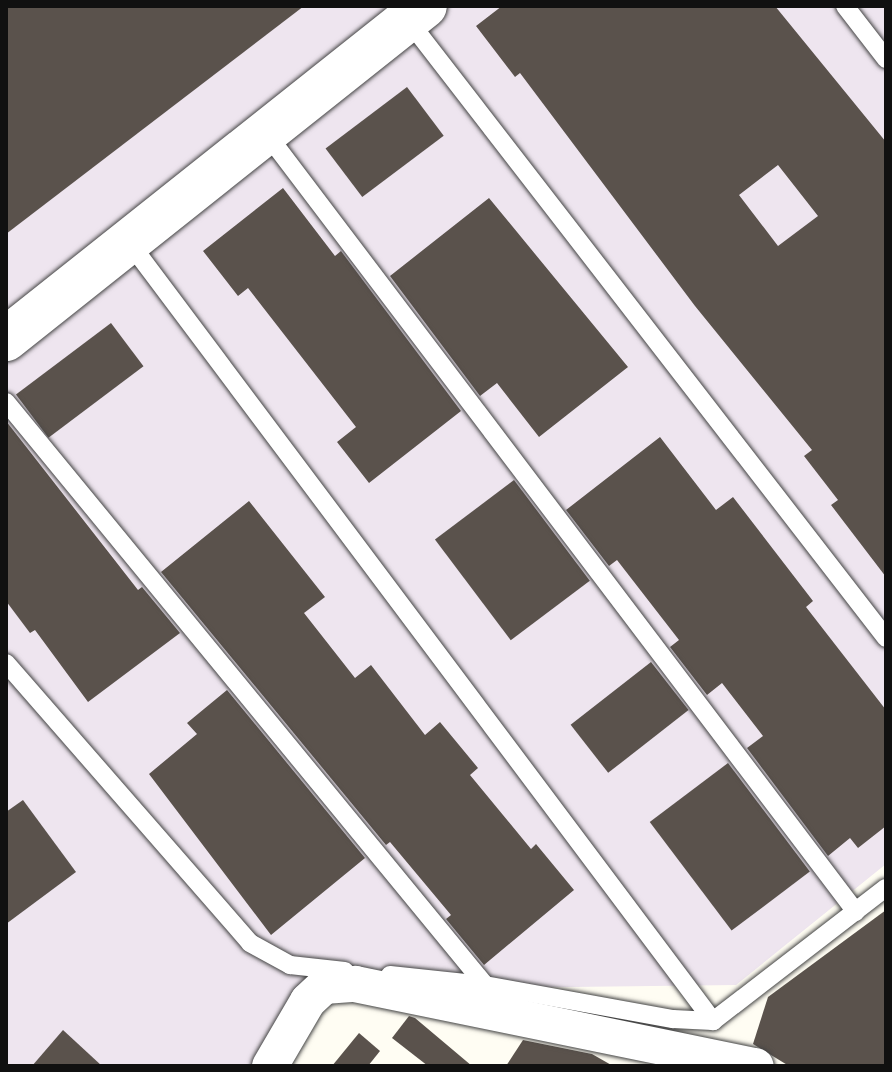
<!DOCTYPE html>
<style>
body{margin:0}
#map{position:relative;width:892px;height:1072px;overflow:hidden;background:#fffdf3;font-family:Bitter,serif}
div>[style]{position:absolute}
.industrial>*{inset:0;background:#eee5ef}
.building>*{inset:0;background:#5a524c;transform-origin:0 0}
.roads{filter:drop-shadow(0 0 2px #434343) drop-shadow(0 0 2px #434343)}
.service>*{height:18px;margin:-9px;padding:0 9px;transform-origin:9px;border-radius:9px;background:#fff}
.minor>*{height:36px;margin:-18px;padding:0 18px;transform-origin:18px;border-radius:18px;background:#fff}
.tertiary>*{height:44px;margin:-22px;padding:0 22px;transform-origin:22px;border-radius:22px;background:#fff}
span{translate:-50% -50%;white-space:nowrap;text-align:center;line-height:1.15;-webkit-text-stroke:8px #fff;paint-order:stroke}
.frame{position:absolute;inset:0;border:8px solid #101010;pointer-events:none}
</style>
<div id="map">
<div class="industrial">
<i style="clip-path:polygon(6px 6px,886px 6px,886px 864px,736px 985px,325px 990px,261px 1066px,6px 1066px)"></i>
</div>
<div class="building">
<i style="clip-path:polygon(6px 6px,304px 6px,6px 234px)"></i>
<i style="clip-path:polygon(evenodd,502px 6px,775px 6px,886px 142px,886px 577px,831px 505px,838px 500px,804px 456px,812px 450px,695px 306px,520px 73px,515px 77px,476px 26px,502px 6px,778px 165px,818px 216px,778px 246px,739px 195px,778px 165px)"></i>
<i style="left:407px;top:87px;width:61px;height:102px;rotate:53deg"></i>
<i style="clip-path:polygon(283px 188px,335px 256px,341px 251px,461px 411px,369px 483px,337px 442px,356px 427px,248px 288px,238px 296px,203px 251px)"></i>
<i style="clip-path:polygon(489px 198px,628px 367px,539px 437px,497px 383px,480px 396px,390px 276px)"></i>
<i style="left:111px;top:323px;width:54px;height:119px;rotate:53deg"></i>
<i style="clip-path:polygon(6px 421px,138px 590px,142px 587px,180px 633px,88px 702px,35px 630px,30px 633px,6px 601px)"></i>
<i style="clip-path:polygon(660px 437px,716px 510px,733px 497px,813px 601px,806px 607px,886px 710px,886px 826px,858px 848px,850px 838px,828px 856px,747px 748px,763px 736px,722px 683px,707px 695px,670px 647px,679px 640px,617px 560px,609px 566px,566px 510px)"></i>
<i style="left:514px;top:480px;width:126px;height:99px;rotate:53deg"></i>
<i style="clip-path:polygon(249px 501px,325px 597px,304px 613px,355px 678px,371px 665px,425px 735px,440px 722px,478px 768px,470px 775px,531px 849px,536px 844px,574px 890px,484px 965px,446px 919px,451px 915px,390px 842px,386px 845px,161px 572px)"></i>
<i style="left:651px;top:662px;width:61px;height:102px;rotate:52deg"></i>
<i style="clip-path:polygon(227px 690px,365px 858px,271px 935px,149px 774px,197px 734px,187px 723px)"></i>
<i style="left:728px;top:763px;width:136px;height:98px;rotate:53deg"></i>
<i style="clip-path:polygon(23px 800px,76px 872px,6px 924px,6px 812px)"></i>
<i style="clip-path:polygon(886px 910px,886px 1066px,789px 1066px,753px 1044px,768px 997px)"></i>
<i style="clip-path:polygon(409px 1016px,415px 1018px,472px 1066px,428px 1066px,392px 1038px)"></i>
<i style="clip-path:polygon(63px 1030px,102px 1066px,32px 1066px)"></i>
<i style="clip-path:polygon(359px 1033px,380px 1051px,368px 1066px,332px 1066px)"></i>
<i style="clip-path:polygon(523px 1040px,592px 1054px,613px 1066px,506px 1066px)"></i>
</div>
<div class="roads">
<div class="service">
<i style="left:845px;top:6px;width:67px;rotate:52.3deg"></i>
<i style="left:408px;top:20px;width:781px;rotate:52.28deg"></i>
<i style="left:266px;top:133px;width:977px;rotate:52.86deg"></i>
<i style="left:129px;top:242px;width:974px;rotate:53.14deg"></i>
<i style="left:6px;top:402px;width:755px;rotate:50.59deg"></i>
<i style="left:6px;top:663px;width:371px;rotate:48.9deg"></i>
<i style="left:250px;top:943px;width:46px;rotate:28.8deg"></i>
<i style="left:290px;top:965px;width:55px;rotate:6.2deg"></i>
<i style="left:390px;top:975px;width:96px;rotate:6deg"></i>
<i style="left:485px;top:985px;width:191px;rotate:10.3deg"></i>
<i style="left:673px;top:1019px;width:40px;rotate:2.9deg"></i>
<i style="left:713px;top:1021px;width:218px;rotate:-37.6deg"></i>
</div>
<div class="minor">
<i style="left:270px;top:1066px;width:75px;rotate:-59.7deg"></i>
<i style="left:308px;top:1001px;width:22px;rotate:-43deg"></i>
<i style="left:324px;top:986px;width:31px;rotate:-4deg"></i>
<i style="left:355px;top:984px;width:409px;rotate:11.6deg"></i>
</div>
<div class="tertiary">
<i style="left:6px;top:339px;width:535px;rotate:-38.48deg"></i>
</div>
</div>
<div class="frame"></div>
</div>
